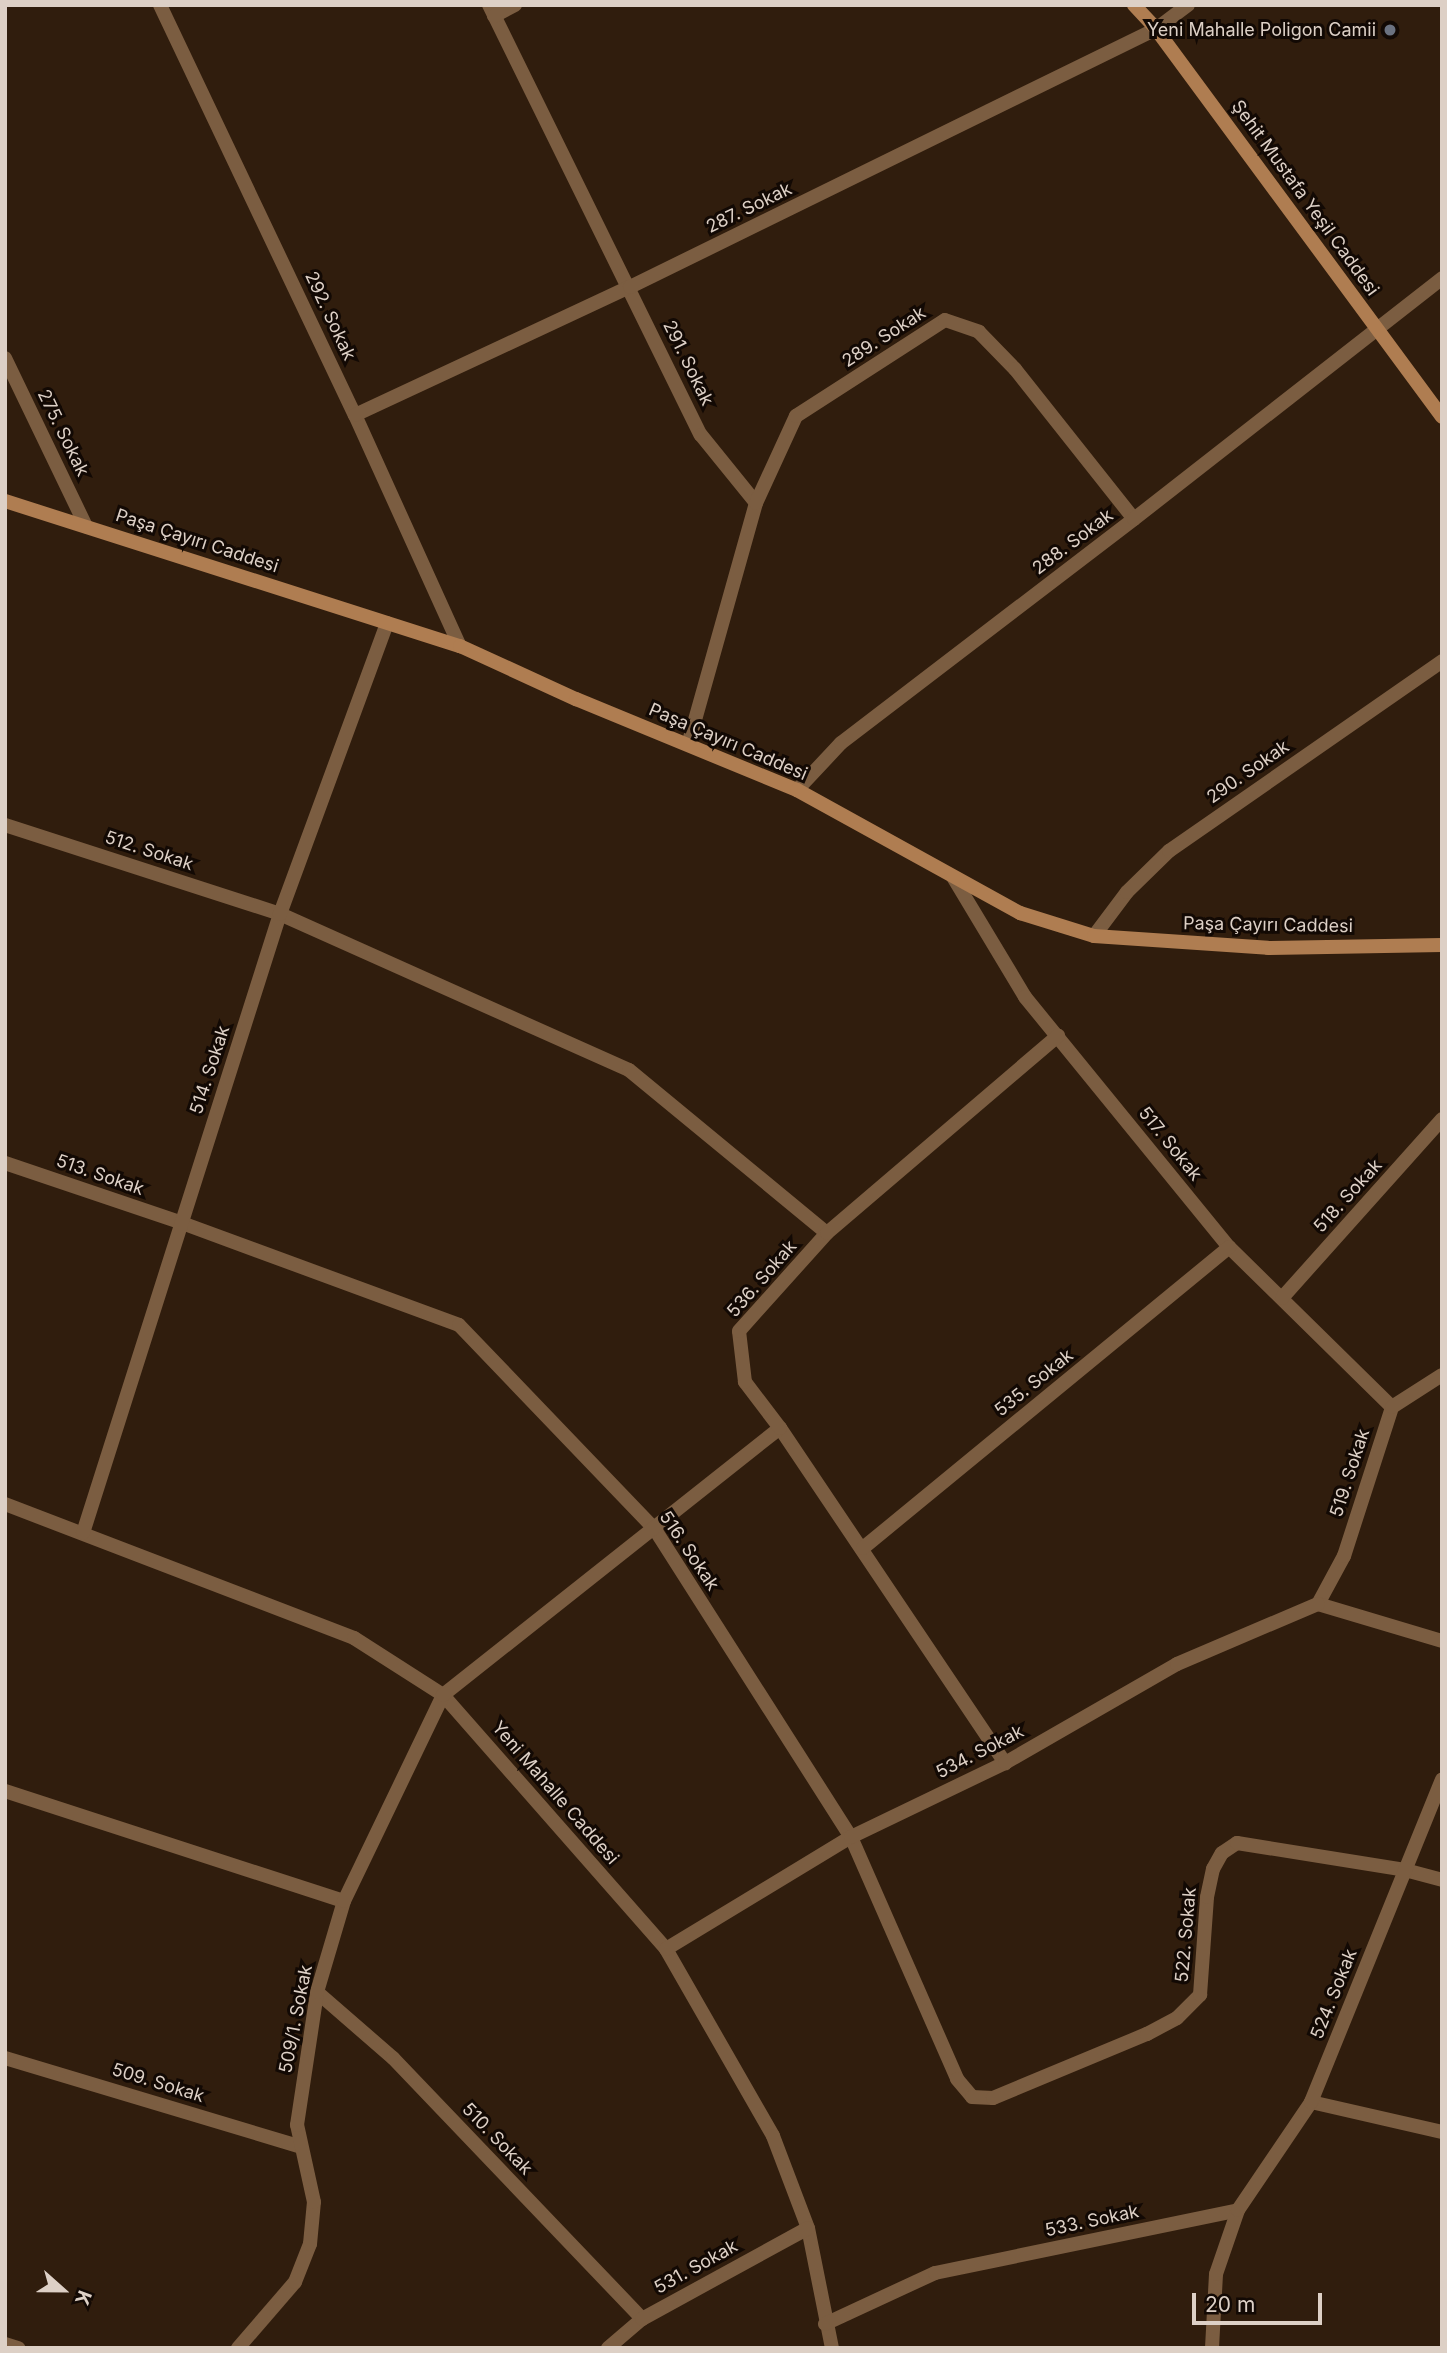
<!DOCTYPE html>
<meta charset="utf-8">
<style>
body{margin:0}
#map{position:relative;width:1447px;height:2353px;overflow:hidden;background:#301d0d;font-family:Inter,sans-serif}
div>[style]{position:absolute}
.street>*{height:14px;margin:-7px;padding:0 7px;transform-origin:7px;border-radius:7px;background:#7b5d41}
.secondary>*{height:14px;margin:-7px;padding:0 7px;transform-origin:7px;border-radius:7px;background:#af7d51}
.dots>*{width:19px;height:19px;translate:-50% -50%;box-sizing:border-box;border:4px solid #120904;border-radius:50%}
span{translate:-50% -50%;white-space:nowrap;text-align:center;line-height:1.15;-webkit-text-stroke:6px #120904;paint-order:stroke}
.poi-label{font-size:18px;color:#ddd0c6}
.right{translate:-100% -50%;text-align:right}
.street-label{font-size:18px;color:#ddd0c6}
.frame{position:absolute;inset:0;border:7px solid #ddd0c6;pointer-events:none}
.north{position:absolute;left:28px;top:2255px;width:70px;height:70px;-webkit-text-stroke:5px #120904;paint-order:stroke;rotate:111deg;font-size:19px;font-weight:700;line-height:28px;text-align:center;color:#ddd0c6}
.north::after{content:'';display:block;margin:auto;width:24px;height:32px;background:#ddd0c6;clip-path:polygon(50% 0,100% 100%,50% 72%,0 100%)}
.scale{position:absolute;left:1192px;top:2293px;width:130px;height:32px;box-sizing:border-box;border:4px solid #ddd0c6;border-top:0;padding-left:9px;font-size:21px;line-height:24px;white-space:nowrap;color:#ddd0c6;-webkit-text-stroke:5px #120904;paint-order:stroke}
</style>
<div id="map">
<div class="street">
<i style="left:160px;top:5px;width:454px;rotate:64.6deg"></i>
<i style="left:355px;top:415px;width:254px;rotate:65.6deg"></i>
<i style="left:489px;top:5px;width:479px;rotate:63.8deg"></i>
<i style="left:701px;top:435px;width:87px;rotate:51deg"></i>
<i style="left:756px;top:503px;width:251px;rotate:105.7deg"></i>
<i style="left:494px;top:16px;width:24px;rotate:-28deg"></i>
<i style="left:5px;top:358px;width:187px;rotate:64.3deg"></i>
<i style="left:355px;top:415px;width:303px;rotate:-25deg"></i>
<i style="left:630px;top:287px;width:586px;rotate:-26.13deg"></i>
<i style="left:1156px;top:29px;width:40px;rotate:-37deg"></i>
<i style="left:756px;top:503px;width:96px;rotate:-65.3deg"></i>
<i style="left:796px;top:416px;width:177px;rotate:-32.8deg"></i>
<i style="left:945px;top:320px;width:36px;rotate:19deg"></i>
<i style="left:979px;top:332px;width:52px;rotate:45.8deg"></i>
<i style="left:1015px;top:369px;width:191px;rotate:51.6deg"></i>
<i style="left:797px;top:790px;width:64px;rotate:-46.9deg"></i>
<i style="left:841px;top:743px;width:369px;rotate:-37.4deg"></i>
<i style="left:1134px;top:519px;width:391px;rotate:-38deg"></i>
<i style="left:5px;top:825px;width:289px;rotate:17.9deg"></i>
<i style="left:280px;top:914px;width:382px;rotate:24.1deg"></i>
<i style="left:629px;top:1070px;width:256px;rotate:39.5deg"></i>
<i style="left:953px;top:877px;width:140px;rotate:59deg"></i>
<i style="left:1025px;top:997px;width:323px;rotate:50.8deg"></i>
<i style="left:1229px;top:1247px;width:228px;rotate:44.5deg"></i>
<i style="left:1094px;top:936px;width:55px;rotate:-53.1deg"></i>
<i style="left:1127px;top:892px;width:59px;rotate:-44.3deg"></i>
<i style="left:1169px;top:851px;width:333px;rotate:-34.8deg"></i>
<i style="left:5px;top:1163px;width:187px;rotate:18.7deg"></i>
<i style="left:182px;top:1223px;width:295px;rotate:20.2deg"></i>
<i style="left:459px;top:1325px;width:281px;rotate:46.2deg"></i>
<i style="left:654px;top:1528px;width:366px;rotate:57.5deg"></i>
<i style="left:851px;top:1837px;width:264px;rotate:66.3deg"></i>
<i style="left:957px;top:2079px;width:23px;rotate:50deg"></i>
<i style="left:972px;top:2097px;width:21px;rotate:3deg"></i>
<i style="left:993px;top:2098px;width:167px;rotate:-22.6deg"></i>
<i style="left:1147px;top:2034px;width:34px;rotate:-28deg"></i>
<i style="left:1177px;top:2018px;width:33px;rotate:-45deg"></i>
<i style="left:1200px;top:1995px;width:98px;rotate:-85.9deg"></i>
<i style="left:1207px;top:1897px;width:29px;rotate:-78deg"></i>
<i style="left:1213px;top:1869px;width:18px;rotate:-61deg"></i>
<i style="left:1222px;top:1853px;width:18px;rotate:-34deg"></i>
<i style="left:1237px;top:1843px;width:170px;rotate:9.1deg"></i>
<i style="left:1405px;top:1870px;width:38px;rotate:15deg"></i>
<i style="left:1282px;top:1298px;width:240px;rotate:-48.2deg"></i>
<i style="left:780px;top:1428px;width:404px;rotate:56.1deg"></i>
<i style="left:5px;top:1504px;width:374px;rotate:21deg"></i>
<i style="left:354px;top:1638px;width:106px;rotate:32.6deg"></i>
<i style="left:443px;top:1695px;width:338px;rotate:48.7deg"></i>
<i style="left:666px;top:1949px;width:215px;rotate:60.2deg"></i>
<i style="left:773px;top:2136px;width:98px;rotate:69.2deg"></i>
<i style="left:808px;top:2228px;width:122px;rotate:78.7deg"></i>
<i style="left:83px;top:1533px;width:650px;rotate:-72.35deg"></i>
<i style="left:280px;top:914px;width:310px;rotate:-69.8deg"></i>
<i style="left:863px;top:1548px;width:474px;rotate:-39.4deg"></i>
<i style="left:1318px;top:1604px;width:55px;rotate:-61.6deg"></i>
<i style="left:1344px;top:1556px;width:157px;rotate:-72.1deg"></i>
<i style="left:1392px;top:1407px;width:59px;rotate:-32.6deg"></i>
<i style="left:1318px;top:1604px;width:129px;rotate:16.6deg"></i>
<i style="left:5px;top:1791px;width:356px;rotate:18deg"></i>
<i style="left:666px;top:1949px;width:216px;rotate:-31.2deg"></i>
<i style="left:851px;top:1837px;width:171px;rotate:-25.7deg"></i>
<i style="left:1005px;top:1763px;width:198px;rotate:-29.9deg"></i>
<i style="left:1177px;top:1664px;width:153px;rotate:-23.1deg"></i>
<i style="left:317px;top:1992px;width:101px;rotate:41deg"></i>
<i style="left:393px;top:2058px;width:361px;rotate:46.3deg"></i>
<i style="left:5px;top:2058px;width:307px;rotate:16.7deg"></i>
<i style="left:1311px;top:2102px;width:134px;rotate:12.9deg"></i>
<i style="left:825px;top:2324px;width:121px;rotate:-24.9deg"></i>
<i style="left:935px;top:2273px;width:309px;rotate:-11.7deg"></i>
<i style="left:5px;top:2344px;width:14px;rotate:17deg"></i>
<i style="left:238px;top:2348px;width:87px;rotate:-49.2deg"></i>
<i style="left:295px;top:2282px;width:41px;rotate:-68.5deg"></i>
<i style="left:310px;top:2244px;width:42px;rotate:-84.6deg"></i>
<i style="left:314px;top:2202px;width:79px;rotate:-102.4deg"></i>
<i style="left:297px;top:2125px;width:134px;rotate:-81.4deg"></i>
<i style="left:317px;top:1992px;width:95px;rotate:-73.5deg"></i>
<i style="left:344px;top:1901px;width:229px;rotate:-64.3deg"></i>
<i style="left:443px;top:1695px;width:430px;rotate:-38.4deg"></i>
<i style="left:780px;top:1428px;width:58px;rotate:-127.3deg"></i>
<i style="left:745px;top:1382px;width:51px;rotate:-96.7deg"></i>
<i style="left:739px;top:1331px;width:132px;rotate:-48.1deg"></i>
<i style="left:827px;top:1233px;width:304px;rotate:-40.5deg"></i>
<i style="left:608px;top:2348px;width:45px;rotate:-40.5deg"></i>
<i style="left:642px;top:2319px;width:189px;rotate:-28.7deg"></i>
<i style="left:1212px;top:2348px;width:74px;rotate:-86.9deg"></i>
<i style="left:1216px;top:2274px;width:68px;rotate:-71deg"></i>
<i style="left:1238px;top:2210px;width:130px;rotate:-55.9deg"></i>
<i style="left:1311px;top:2102px;width:348px;rotate:-67.9deg"></i>
</div>
<div class="secondary">
<i style="left:1134px;top:5px;width:33px;rotate:47deg"></i>
<i style="left:1156px;top:29px;width:482px;rotate:53.6deg"></i>
<i style="left:5px;top:501px;width:478px;rotate:17.7deg"></i>
<i style="left:460px;top:646px;width:128px;rotate:24.6deg"></i>
<i style="left:576px;top:699px;width:239px;rotate:22.4deg"></i>
<i style="left:797px;top:790px;width:255px;rotate:28.9deg"></i>
<i style="left:1020px;top:913px;width:77px;rotate:17.3deg"></i>
<i style="left:1094px;top:936px;width:174px;rotate:3.9deg"></i>
<i style="left:1268px;top:948px;width:174px;rotate:-1deg"></i>
</div>
<div class="dots">
<i style="left:1390px;top:30px;background:#6b7280"></i>
</div>
<div class="poi-label">
<span class="right" style="left:1376px;top:30px">Yeni Mahalle Poligon Camii</span>
</div>
<div class="street-label">
<span style="left:1305px;top:198px;rotate:54deg">Şehit Mustafa Yeşil Caddesi</span>
<span style="left:749px;top:208px;rotate:-26deg">287. Sokak</span>
<span style="left:330px;top:316px;rotate:65deg">292. Sokak</span>
<span style="left:884px;top:337px;rotate:-33deg">289. Sokak</span>
<span style="left:688px;top:363px;rotate:64deg">291. Sokak</span>
<span style="left:63px;top:433px;rotate:64deg">275. Sokak</span>
<span style="left:197px;top:541px;rotate:18deg">Paşa Çayırı Caddesi</span>
<span style="left:1073px;top:542px;rotate:-37deg">288. Sokak</span>
<span style="left:728px;top:742px;rotate:23deg">Paşa Çayırı Caddesi</span>
<span style="left:1248px;top:772px;rotate:-35deg">290. Sokak</span>
<span style="left:149px;top:851px;rotate:18deg">512. Sokak</span>
<span style="left:1268px;top:925px;rotate:1deg">Paşa Çayırı Caddesi</span>
<span style="left:210px;top:1070px;rotate:-72deg">514. Sokak</span>
<span style="left:1170px;top:1144px;rotate:51deg">517. Sokak</span>
<span style="left:100px;top:1175px;rotate:19deg">513. Sokak</span>
<span style="left:1348px;top:1196px;rotate:-48deg">518. Sokak</span>
<span style="left:762px;top:1279px;rotate:-49deg">536. Sokak</span>
<span style="left:1034px;top:1383px;rotate:-39deg">535. Sokak</span>
<span style="left:1350px;top:1473px;rotate:-72deg">519. Sokak</span>
<span style="left:689px;top:1551px;rotate:56deg">516. Sokak</span>
<span style="left:980px;top:1752px;rotate:-27deg">534. Sokak</span>
<span style="left:555px;top:1793px;rotate:49deg">Yeni Mahalle Caddesi</span>
<span style="left:1186px;top:1935px;rotate:-85deg">522. Sokak</span>
<span style="left:1334px;top:1994px;rotate:-68deg">524. Sokak</span>
<span style="left:296px;top:2019px;rotate:-79deg">509/1. Sokak</span>
<span style="left:158px;top:2083px;rotate:17deg">509. Sokak</span>
<span style="left:497px;top:2139px;rotate:46deg">510. Sokak</span>
<span style="left:1092px;top:2221px;rotate:-12deg">533. Sokak</span>
<span style="left:696px;top:2267px;rotate:-29deg">531. Sokak</span>
</div>
<div class="frame"></div>
<div class="north">K</div>
<div class="scale">20 m</div>
</div>
